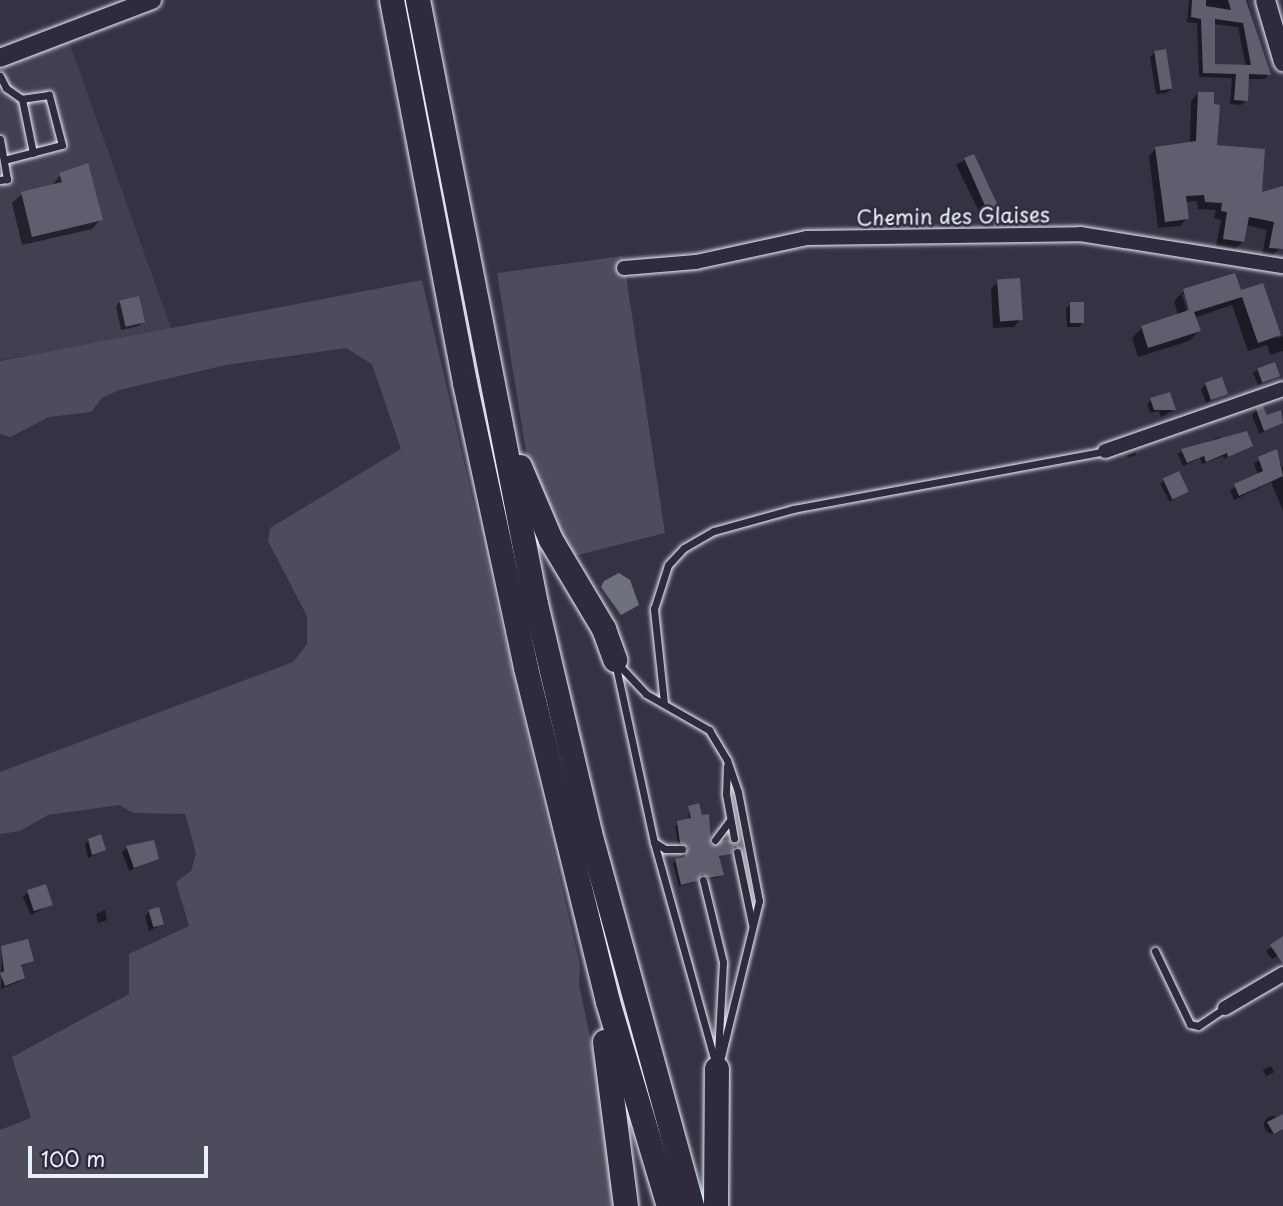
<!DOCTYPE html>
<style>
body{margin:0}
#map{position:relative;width:1283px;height:1206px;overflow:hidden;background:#363244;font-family:"Playpen Sans",sans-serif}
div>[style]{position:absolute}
.built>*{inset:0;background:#433f51}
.green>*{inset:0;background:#4d4b5c}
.water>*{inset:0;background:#70717f}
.shadow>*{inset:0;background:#0007;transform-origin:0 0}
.round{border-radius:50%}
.building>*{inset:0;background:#605e6e;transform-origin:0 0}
.roads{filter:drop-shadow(0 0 2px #e8f1f8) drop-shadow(0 0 2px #e8f1f8)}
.service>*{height:7px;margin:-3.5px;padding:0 3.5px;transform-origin:3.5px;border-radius:3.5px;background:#2f2a3d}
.minor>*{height:14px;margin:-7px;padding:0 7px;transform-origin:7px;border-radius:7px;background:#2f2a3d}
.tertiary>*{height:18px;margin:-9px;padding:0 9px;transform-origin:9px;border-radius:9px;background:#2f2a3d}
.secondary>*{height:19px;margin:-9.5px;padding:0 9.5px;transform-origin:9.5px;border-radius:9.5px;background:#2f2a3d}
.motorway>*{height:24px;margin:-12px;padding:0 12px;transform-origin:12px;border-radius:12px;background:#2f2a3d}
span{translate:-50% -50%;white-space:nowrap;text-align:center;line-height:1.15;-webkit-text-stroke:5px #2f2a3d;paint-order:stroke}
.street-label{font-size:21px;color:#e8f1f8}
.scale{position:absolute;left:28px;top:1146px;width:180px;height:32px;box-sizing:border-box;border:4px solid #e8f1f8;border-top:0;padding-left:9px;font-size:21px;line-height:24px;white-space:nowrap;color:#e8f1f8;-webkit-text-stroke:5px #2f2a3d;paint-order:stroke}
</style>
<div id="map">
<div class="built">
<i style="clip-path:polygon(66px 33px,172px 331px,0 360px,0 58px)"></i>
</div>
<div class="green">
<i style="clip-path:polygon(623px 256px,665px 533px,570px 557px,528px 463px,497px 273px)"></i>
<i style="clip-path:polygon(422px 280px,580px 965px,579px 984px,612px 1145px,613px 1206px,0 1206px,0 1130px,31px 1118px,12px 1057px,129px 994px,129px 954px,189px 926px,176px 882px,191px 871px,196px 853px,185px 814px,134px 813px,119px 805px,48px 815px,20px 831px,0 834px,0 772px,293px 662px,307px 644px,307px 616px,268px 541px,270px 528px,401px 449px,372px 364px,346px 348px,226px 365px,119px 390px,102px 398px,91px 412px,49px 417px,10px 437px,0 434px,0 361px)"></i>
</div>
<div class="water">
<i style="clip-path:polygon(619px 573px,630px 580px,639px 605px,621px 615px,601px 587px,604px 581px)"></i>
</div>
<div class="shadow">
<i style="clip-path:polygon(evenodd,1189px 0,1247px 0,1269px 75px,1264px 79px,1247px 79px,1246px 100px,1241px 105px,1230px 104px,1232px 78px,1199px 77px,1197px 23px,1187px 22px,1189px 0,1213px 24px,1238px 27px,1246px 67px,1213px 65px,1213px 24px)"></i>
<i style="clip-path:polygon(1155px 52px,1171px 89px,1166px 93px,1156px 94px,1150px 57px)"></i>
<i style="clip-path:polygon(1198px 93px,1216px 147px,1260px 195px,1283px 188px,1283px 229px,1279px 249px,1271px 257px,1262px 255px,1267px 230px,1246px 225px,1243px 242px,1235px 249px,1216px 246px,1221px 220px,1214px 218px,1216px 210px,1198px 209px,1197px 201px,1185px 202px,1187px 218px,1180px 226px,1158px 228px,1149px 156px,1156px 148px,1190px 144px,1191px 101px)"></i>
<i style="left:965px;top:160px;width:72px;height:10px;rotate:64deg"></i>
<i style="clip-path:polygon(60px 175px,101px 219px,92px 229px,22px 245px,12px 203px,22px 194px,51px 187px)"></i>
<i style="clip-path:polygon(998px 282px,1021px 319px,1014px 327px,993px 328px,991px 289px)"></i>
<i style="clip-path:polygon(evenodd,1184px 291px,1240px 292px,1279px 335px,1275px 339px,1283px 336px,1283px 351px,1270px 355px,1267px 345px,1248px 351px,1232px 305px,1194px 318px,1199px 331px,1189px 341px,1138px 357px,1132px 338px,1142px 328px,1178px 315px,1174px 301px,1184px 291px,1182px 294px,1186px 294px,1193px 318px,1189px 318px,1182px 294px)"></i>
<i style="clip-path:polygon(120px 302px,143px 321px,139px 326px,121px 330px,116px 306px)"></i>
<i style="clip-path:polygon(1071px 304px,1083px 322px,1079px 327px,1067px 327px,1066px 308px)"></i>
<i style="clip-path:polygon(1258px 369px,1278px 376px,1258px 385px,1253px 373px)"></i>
<i style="clip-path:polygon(1206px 384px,1226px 393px,1206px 403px,1201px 389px)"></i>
<i style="clip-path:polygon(1151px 400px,1174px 410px,1161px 417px,1159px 411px,1150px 413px,1147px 404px)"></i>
<i style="clip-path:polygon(1256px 410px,1266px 417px,1280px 412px,1283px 422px,1259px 434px,1252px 415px)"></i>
<i style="clip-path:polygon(1220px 437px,1223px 443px,1251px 446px,1224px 459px,1223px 456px,1202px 464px,1200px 458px,1183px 466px,1178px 454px,1182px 451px)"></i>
<i style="clip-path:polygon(1136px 452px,1136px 455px,1127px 458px,1128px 455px)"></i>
<i style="clip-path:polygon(1276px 452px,1283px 469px,1283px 511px,1271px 482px,1234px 500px,1230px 490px,1258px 475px,1254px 463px)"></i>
<i style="clip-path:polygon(1165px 480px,1187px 491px,1170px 502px,1160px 484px)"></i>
<i style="clip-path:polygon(689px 808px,710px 848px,735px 846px,739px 841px,741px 850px,732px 848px,718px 858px,719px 877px,706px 880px,699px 875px,693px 883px,679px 886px,673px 863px,687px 851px,678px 845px,675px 826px,689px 820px)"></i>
<i style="clip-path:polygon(89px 840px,104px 850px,88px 858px,85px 845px)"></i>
<i style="clip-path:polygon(127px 848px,157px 858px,129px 871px,122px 852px)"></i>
<i style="clip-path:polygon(28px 892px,51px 904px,31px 915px,23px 897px)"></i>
<i style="clip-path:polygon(105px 910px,107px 920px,98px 923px,96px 914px)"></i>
<i style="clip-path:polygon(149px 912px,162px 924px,149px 931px,145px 916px)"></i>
<i style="clip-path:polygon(1283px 938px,1283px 953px,1272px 959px,1266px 951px)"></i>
<i style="clip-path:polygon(2px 947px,32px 960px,20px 967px,23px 978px,18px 982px,1px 989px)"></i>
<i style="left:1271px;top:1066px;width:7px;height:9px;rotate:63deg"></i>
<i class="round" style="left:1264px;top:1116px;width:18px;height:18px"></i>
</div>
<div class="building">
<i style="clip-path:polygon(evenodd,1192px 0,1206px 0,1206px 6px,1231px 10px,1228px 0,1246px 0,1271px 75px,1249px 74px,1248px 101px,1234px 100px,1236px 74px,1203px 73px,1201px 19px,1191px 17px,1192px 0,1215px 19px,1243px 23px,1251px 65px,1215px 64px,1215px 19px)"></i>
<i style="left:1166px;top:49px;width:40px;height:12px;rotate:81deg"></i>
<i style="clip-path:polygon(1198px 92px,1214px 92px,1214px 104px,1220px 105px,1217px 145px,1265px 149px,1262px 192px,1283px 186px,1283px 249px,1269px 248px,1274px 222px,1249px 217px,1244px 242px,1223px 239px,1227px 212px,1221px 211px,1222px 203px,1205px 202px,1204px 195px,1186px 196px,1189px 219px,1165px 222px,1155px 147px,1196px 141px)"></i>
<i style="clip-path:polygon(974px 154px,999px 208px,999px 226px,994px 226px,964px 158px)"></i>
<i style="clip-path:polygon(88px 163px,103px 220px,32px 237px,21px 192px,62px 182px,59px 173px)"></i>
<i style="clip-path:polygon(1235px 273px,1241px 290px,1263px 283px,1281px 335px,1258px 343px,1242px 297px,1194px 312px,1201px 331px,1148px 348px,1141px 326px,1189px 310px,1183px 289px)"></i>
<i style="left:1020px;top:278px;width:42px;height:23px;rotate:86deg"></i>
<i style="left:139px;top:296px;width:27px;height:20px;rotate:77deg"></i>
<i style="left:1070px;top:302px;width:14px;height:21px"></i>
<i style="left:1275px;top:362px;width:15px;height:19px;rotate:70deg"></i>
<i style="left:1222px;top:377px;width:18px;height:18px;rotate:71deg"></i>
<i style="clip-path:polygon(1170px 392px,1176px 410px,1154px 410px,1150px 398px)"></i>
<i style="clip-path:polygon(1263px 406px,1267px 415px,1281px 410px,1283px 423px,1264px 431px,1256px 409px)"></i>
<i style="clip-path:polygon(1247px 431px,1253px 446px,1228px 457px,1227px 453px,1206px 462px,1204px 456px,1187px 463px,1181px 449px)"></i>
<i style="clip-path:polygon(1277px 449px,1283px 476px,1239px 496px,1234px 484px,1263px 471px,1258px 457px)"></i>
<i style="left:1179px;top:471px;width:23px;height:18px;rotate:65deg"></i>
<i style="clip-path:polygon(699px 803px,702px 815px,709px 814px,711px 844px,728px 839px,736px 844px,740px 837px,743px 851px,735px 846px,731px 854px,719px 856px,724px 875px,709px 878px,702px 874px,697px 881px,681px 885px,675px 859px,684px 857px,688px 848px,680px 843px,677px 821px,691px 818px,688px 806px)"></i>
<i style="clip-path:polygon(101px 834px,106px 850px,92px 855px,88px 839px)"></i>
<i style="clip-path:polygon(154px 840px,159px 859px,134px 868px,126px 846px)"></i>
<i style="left:46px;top:884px;width:22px;height:20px;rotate:72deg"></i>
<i style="left:159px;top:907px;width:18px;height:11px;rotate:74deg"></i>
<i style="clip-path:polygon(1283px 936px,1283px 964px,1270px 945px)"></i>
<i style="clip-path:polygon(28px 939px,34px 961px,21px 965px,25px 978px,5px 986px,0 973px,4px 971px,1px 946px)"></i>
<i style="clip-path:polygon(1283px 1114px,1283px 1129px,1274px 1134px,1267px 1122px)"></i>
</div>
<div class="roads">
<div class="service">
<i style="left:0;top:76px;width:13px;rotate:63deg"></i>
<i style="left:6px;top:88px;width:19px;rotate:35deg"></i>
<i style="left:22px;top:99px;width:55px;rotate:78.5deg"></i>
<i style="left:0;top:139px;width:41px;rotate:80.1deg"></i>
<i style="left:7px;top:179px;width:7px;rotate:172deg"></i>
<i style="left:4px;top:160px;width:60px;rotate:-14.5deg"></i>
<i style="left:62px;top:145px;width:52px;rotate:-104.6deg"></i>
<i style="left:49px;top:95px;width:27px;rotate:172deg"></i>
<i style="left:615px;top:662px;width:184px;rotate:77.8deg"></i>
<i style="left:654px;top:842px;width:231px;rotate:74.5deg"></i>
<i style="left:617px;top:663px;width:42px;rotate:46.9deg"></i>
<i style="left:646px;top:694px;width:73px;rotate:29.7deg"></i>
<i style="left:709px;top:730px;width:35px;rotate:59deg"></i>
<i style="left:727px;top:760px;width:34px;rotate:71deg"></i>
<i style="left:738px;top:792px;width:111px;rotate:79.1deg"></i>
<i style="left:759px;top:901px;width:169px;rotate:103.7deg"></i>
<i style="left:664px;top:703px;width:95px;rotate:-96.1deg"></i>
<i style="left:654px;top:609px;width:46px;rotate:-72.3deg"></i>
<i style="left:668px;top:565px;width:23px;rotate:-47deg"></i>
<i style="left:684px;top:548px;width:34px;rotate:-30deg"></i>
<i style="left:714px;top:531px;width:82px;rotate:-15.6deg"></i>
<i style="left:793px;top:509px;width:317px;rotate:-10.5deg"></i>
<i style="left:727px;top:766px;width:28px;rotate:92deg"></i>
<i style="left:726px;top:794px;width:45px;rotate:79.7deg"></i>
<i style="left:715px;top:840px;width:25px;rotate:-53deg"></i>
<i style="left:654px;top:842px;width:13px;rotate:32deg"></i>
<i style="left:665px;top:849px;width:17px"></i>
<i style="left:737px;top:852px;width:74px;rotate:78.2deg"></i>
<i style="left:703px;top:880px;width:84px;rotate:76.3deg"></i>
<i style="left:723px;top:962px;width:92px;rotate:93.1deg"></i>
<i style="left:1155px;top:951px;width:81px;rotate:64.4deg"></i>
<i style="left:1190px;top:1024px;width:8px;rotate:14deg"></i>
<i style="left:1198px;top:1026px;width:32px;rotate:-34deg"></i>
</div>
<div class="minor">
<i style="left:624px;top:268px;width:72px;rotate:-4.8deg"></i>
<i style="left:696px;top:262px;width:114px;rotate:-12.2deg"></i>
<i style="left:807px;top:238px;width:273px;rotate:-0.8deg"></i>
<i style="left:1080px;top:234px;width:206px;rotate:9deg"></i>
<i style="left:1105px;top:451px;width:188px;rotate:-19.2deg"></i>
<i style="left:1225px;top:1008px;width:67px;rotate:-30.4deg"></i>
</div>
<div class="tertiary">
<i style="left:0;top:58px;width:163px;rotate:-20.9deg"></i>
</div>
<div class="secondary">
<i style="left:1265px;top:0;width:64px;rotate:73.6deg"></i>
</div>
<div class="motorway">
<i style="left:392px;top:0;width:390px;rotate:79.2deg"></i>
<i style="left:465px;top:383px;width:291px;rotate:77.9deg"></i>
<i style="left:526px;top:668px;width:344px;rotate:76.2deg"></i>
<i style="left:608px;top:1002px;width:213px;rotate:73.4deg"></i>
<i style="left:418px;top:0;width:615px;rotate:78.95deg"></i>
<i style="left:536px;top:604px;width:235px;rotate:76.7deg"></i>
<i style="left:590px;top:833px;width:387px;rotate:74.7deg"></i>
<i style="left:520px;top:467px;width:79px;rotate:67deg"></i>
<i style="left:551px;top:540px;width:104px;rotate:59.2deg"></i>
<i style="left:604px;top:629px;width:33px;rotate:70deg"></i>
<i style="left:605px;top:1042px;width:165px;rotate:82.7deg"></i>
<i style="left:716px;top:1206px;width:137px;rotate:-89.6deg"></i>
</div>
</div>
<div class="street-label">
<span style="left:953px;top:215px;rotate:-1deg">Chemin des Glaises</span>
</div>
<div class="scale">100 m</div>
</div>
